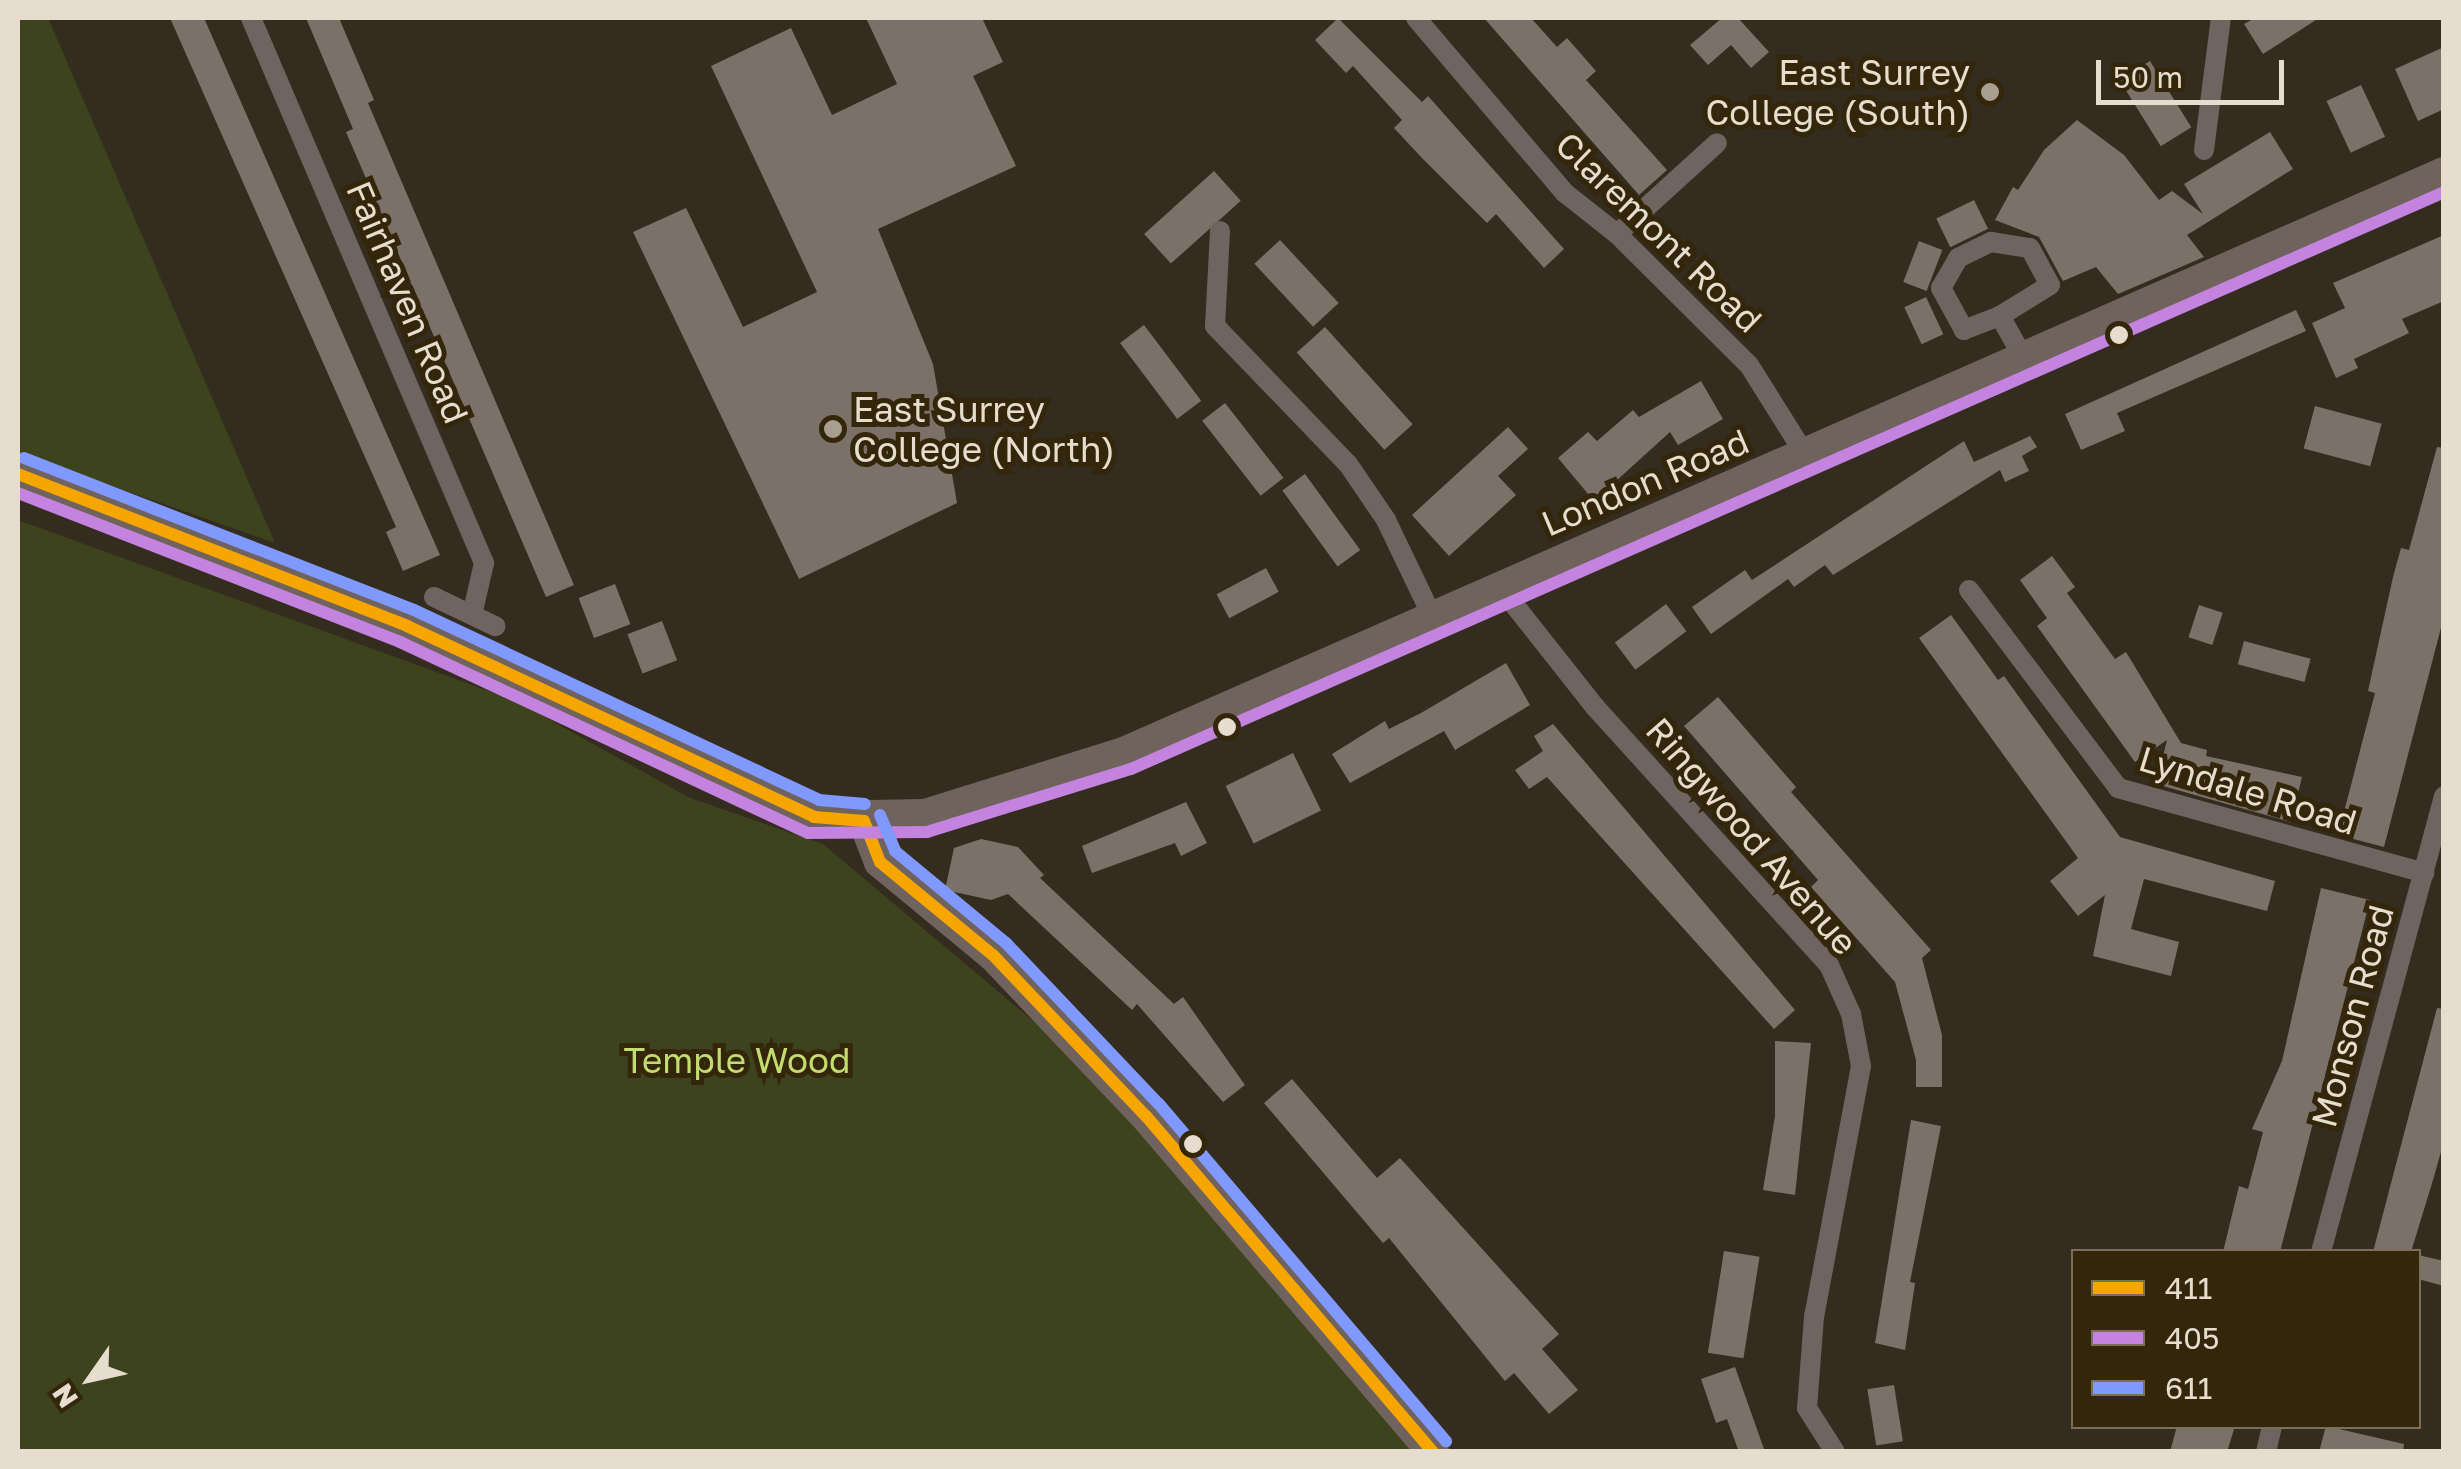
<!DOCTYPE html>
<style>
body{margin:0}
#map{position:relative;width:2461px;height:1469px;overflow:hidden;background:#342c1e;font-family:"Golos Text",sans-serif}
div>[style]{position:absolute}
.green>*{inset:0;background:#3d441d}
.building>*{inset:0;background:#7c7169;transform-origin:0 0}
.street>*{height:20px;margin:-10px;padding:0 10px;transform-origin:10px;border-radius:10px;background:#706460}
.primary>*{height:32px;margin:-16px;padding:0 16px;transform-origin:16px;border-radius:16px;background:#70635e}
.bus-1>*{height:12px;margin:-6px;padding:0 6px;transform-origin:6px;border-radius:6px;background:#f7a600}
.bus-2>*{height:12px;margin:-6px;padding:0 6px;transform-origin:6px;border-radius:6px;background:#c483df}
.bus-3>*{height:12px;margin:-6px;padding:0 6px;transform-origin:6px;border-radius:6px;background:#8099ff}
.dots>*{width:28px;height:28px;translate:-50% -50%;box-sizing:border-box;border:5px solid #33260a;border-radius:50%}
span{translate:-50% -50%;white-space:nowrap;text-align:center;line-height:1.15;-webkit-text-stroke:10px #33260a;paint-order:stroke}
.poi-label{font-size:35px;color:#e6ddce}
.right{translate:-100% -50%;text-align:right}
.left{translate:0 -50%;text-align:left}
.street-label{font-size:35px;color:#e6ddce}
.park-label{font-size:35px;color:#c2dc71}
.frame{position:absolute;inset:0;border:20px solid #e6ddce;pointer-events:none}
.legend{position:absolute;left:2071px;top:1249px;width:350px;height:180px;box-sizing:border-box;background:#33260a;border:2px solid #7b6f58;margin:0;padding:12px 18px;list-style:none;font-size:30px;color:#e6ddce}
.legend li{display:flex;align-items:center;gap:20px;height:50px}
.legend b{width:50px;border:2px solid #7b6f58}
.north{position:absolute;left:40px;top:1329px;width:100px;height:100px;-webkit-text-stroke:8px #33260a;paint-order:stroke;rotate:236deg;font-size:28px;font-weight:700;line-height:40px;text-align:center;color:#e6ddce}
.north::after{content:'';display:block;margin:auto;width:35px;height:45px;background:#e6ddce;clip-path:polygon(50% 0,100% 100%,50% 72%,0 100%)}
.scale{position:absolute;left:2096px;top:60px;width:188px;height:45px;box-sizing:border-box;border:5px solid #e6ddce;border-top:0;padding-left:12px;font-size:30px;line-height:35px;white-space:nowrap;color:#e6ddce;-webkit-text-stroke:8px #33260a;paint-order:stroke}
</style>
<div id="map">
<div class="green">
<i style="clip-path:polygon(18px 18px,48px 18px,275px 543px,18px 453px)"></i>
<i style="clip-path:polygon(18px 520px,516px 701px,690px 798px,823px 844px,1146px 1116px,1434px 1451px,18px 1451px)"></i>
</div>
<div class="building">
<i style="clip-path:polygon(170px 18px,204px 18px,440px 555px,403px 571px,386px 532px,396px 527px)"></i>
<i style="clip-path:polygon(306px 18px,339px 18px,374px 100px,368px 103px,574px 585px,546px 597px,346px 132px,353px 129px)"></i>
<i style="clip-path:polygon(866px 18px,982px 18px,1003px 62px,973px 76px,1016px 166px,878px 229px,933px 364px,957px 503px,799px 579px,633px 232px,686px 208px,743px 327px,817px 292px,711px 66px,791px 28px,832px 115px,897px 84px)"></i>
<i style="clip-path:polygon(1338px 18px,1422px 102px,1428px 96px,1564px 249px,1544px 268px,1496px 214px,1487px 223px,1421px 157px,1394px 128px,1402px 120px,1353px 66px,1346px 73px,1315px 40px)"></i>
<i style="clip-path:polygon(1484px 18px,1531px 18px,1557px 47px,1567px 38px,1596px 71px,1586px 80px,1667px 170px,1639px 195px)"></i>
<i style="clip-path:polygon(1722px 18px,1738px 18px,1769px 52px,1751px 68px,1731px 45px,1708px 65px,1690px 45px)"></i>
<i style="clip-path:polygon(2255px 18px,2319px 18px,2263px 54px,2244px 24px)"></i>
<i style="clip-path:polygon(2444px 47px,2444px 109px,2418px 121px,2395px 69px)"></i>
<i style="left:2150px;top:61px;width:78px;height:36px;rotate:58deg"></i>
<i style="left:2361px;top:85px;width:57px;height:38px;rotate:65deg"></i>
<i style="clip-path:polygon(2077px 120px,2124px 155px,2159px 200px,2172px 191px,2203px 214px,2184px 184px,2270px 132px,2293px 169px,2187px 235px,2204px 257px,2118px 294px,2096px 267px,2063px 281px,2039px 237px,1995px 220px,2013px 187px,2018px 190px,2044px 150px)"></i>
<i style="left:1214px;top:171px;width:40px;height:94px;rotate:48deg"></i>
<i style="left:1974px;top:200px;width:32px;height:42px;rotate:64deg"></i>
<i style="clip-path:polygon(2444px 235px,2444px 301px,2402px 319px,2409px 333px,2354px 359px,2358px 368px,2336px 378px,2312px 323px,2345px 308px,2333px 283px)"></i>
<i style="left:1280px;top:240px;width:86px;height:35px;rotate:47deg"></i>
<i style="left:1919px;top:241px;width:25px;height:44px;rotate:21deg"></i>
<i style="left:1926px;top:297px;width:41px;height:24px;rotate:65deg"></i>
<i style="clip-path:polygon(2296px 310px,2306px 331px,2117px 413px,2125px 431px,2081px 450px,2065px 414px)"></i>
<i style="left:1144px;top:325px;width:95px;height:30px;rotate:53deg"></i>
<i style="left:1325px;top:327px;width:131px;height:38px;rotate:48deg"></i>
<i style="clip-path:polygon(1701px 381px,1723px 419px,1678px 445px,1670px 432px,1594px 501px,1558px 458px,1588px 432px,1597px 441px,1633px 410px,1639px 417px)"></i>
<i style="left:1225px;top:403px;width:95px;height:29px;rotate:52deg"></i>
<i style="left:2315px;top:406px;width:69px;height:44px;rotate:15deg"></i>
<i style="clip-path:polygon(1508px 427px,1528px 449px,1498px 476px,1516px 495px,1449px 556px,1412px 515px)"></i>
<i style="clip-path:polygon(2030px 436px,2037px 447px,2022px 456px,2029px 471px,2005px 482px,2000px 470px,1833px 575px,1825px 565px,1794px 587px,1788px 579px,1711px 634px,1692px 607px,1745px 570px,1752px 580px,1964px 441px,1974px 462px)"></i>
<i style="clip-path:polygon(2437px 447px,2444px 448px,2443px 620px,2384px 847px,2338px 835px,2375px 693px,2368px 691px,2393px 577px,2401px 548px,2409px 550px)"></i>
<i style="left:1305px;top:474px;width:94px;height:28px;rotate:54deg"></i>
<i style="clip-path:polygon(2052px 556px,2075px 587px,2067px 593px,2115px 659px,2126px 652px,2181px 743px,2207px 750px,2206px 756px,2302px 777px,2291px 822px,2156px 784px,2167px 740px,2135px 762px,2037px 626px,2047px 618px,2020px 580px)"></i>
<i style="left:1266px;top:568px;width:27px;height:56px;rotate:62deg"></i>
<i style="left:615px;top:584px;width:43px;height:39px;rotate:69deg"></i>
<i style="left:1666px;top:604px;width:34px;height:64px;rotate:53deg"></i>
<i style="left:2199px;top:605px;width:25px;height:34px;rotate:18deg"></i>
<i style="clip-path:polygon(1951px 615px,1998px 680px,2004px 676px,2120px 837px,2275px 881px,2267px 911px,2144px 879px,2131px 929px,2179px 942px,2171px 976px,2093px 956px,2105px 895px,2078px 916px,2050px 881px,2078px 858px,1919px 638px)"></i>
<i style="left:662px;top:621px;width:42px;height:37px;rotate:69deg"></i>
<i style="left:2244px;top:641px;width:69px;height:24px;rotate:15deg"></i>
<i style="clip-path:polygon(1506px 663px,1530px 705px,1455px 750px,1444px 731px,1350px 783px,1332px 754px,1385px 721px,1389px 729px,1421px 713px)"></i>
<i style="clip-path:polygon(1718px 697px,1796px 787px,1791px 792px,1931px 950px,1922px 958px,1942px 1035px,1942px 1087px,1916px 1087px,1916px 1060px,1895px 982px,1811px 887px,1818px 880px,1684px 726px)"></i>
<i style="clip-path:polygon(1553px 724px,1795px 1010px,1774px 1029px,1547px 777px,1529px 789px,1515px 770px,1543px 751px,1534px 736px)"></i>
<i style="left:1293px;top:753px;width:64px;height:75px;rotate:64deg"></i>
<i style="clip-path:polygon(1186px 802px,1207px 843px,1181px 856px,1175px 843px,1092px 873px,1082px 846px)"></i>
<i style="clip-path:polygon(981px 839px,1018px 847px,1044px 875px,1040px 878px,1174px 1004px,1183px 997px,1245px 1085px,1223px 1102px,1137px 1004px,1132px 1010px,1008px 894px,991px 900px,945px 890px,954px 848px)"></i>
<i style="clip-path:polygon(2321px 888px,2370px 900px,2280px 1252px,2223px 1252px,2239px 1186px,2248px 1189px,2263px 1132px,2252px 1129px,2282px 1061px)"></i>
<i style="clip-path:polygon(2437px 1008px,2444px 1009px,2444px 1141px,2433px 1180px,2411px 1252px,2373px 1252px)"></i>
<i style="clip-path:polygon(1775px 1041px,1811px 1043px,1795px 1195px,1763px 1190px,1775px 1116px)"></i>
<i style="clip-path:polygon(1292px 1079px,1377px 1178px,1400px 1158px,1559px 1334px,1542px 1349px,1578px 1390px,1549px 1414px,1514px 1373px,1505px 1381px,1389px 1238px,1383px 1243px,1264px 1103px)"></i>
<i style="clip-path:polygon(1911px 1120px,1941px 1126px,1910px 1282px,1915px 1283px,1905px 1350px,1875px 1343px)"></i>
<i style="left:1724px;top:1251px;width:36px;height:103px;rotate:9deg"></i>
<i style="clip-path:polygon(2418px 1255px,2444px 1261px,2444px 1286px,2418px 1279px)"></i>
<i style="clip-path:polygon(1735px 1367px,1765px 1452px,1739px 1452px,1727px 1419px,1716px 1423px,1701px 1379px)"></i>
<i style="left:1894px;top:1385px;width:57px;height:27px;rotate:81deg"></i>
<i style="clip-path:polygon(2177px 1426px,2235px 1426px,2227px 1452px,2170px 1452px)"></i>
<i style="clip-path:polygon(2326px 1426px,2404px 1444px,2403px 1452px,2319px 1452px)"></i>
</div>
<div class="street">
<i style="left:251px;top:18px;width:593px;rotate:66.85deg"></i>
<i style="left:484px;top:563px;width:53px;rotate:103deg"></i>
<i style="left:1416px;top:18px;width:230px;rotate:49.6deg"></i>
<i style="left:1565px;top:193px;width:66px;rotate:38.3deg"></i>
<i style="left:1617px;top:234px;width:186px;rotate:44.8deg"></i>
<i style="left:1749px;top:365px;width:107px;rotate:57.9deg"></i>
<i style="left:2204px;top:150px;width:133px;rotate:-82.7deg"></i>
<i style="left:1220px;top:231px;width:95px;rotate:93deg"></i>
<i style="left:1215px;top:326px;width:192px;rotate:46.1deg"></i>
<i style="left:1348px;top:464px;width:68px;rotate:55.8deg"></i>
<i style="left:1386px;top:520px;width:109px;rotate:64.4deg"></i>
<i style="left:1617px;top:234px;width:135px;rotate:-42.3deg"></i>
<i style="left:2000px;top:316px;width:39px;rotate:159deg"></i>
<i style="left:1964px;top:330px;width:48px;rotate:-118.7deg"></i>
<i style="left:1941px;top:288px;width:34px;rotate:-60deg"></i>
<i style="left:1958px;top:258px;width:37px;rotate:-26deg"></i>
<i style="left:1991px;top:242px;width:39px;rotate:9deg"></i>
<i style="left:2030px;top:248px;width:42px;rotate:61.6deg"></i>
<i style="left:2050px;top:285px;width:59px;rotate:148.2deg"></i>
<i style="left:2000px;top:316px;width:47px;rotate:60.7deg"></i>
<i style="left:1501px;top:588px;width:152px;rotate:51.7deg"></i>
<i style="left:1595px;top:707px;width:348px;rotate:47.8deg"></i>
<i style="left:1829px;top:965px;width:54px;rotate:65.8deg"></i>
<i style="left:1851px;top:1014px;width:53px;rotate:79.1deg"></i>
<i style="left:1861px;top:1066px;width:255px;rotate:100.6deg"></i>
<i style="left:1814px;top:1317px;width:91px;rotate:94.4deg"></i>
<i style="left:1807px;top:1408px;width:52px;rotate:57.5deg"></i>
<i style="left:1969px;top:590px;width:248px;rotate:53deg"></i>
<i style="left:2118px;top:788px;width:318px;rotate:15.5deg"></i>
<i style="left:434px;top:597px;width:68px;rotate:25.4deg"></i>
<i style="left:2321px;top:1252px;width:472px;rotate:-74.9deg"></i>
<i style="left:2266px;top:1452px;width:27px;rotate:-77deg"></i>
</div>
<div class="primary">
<i style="left:18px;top:474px;width:418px;rotate:21.3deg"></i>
<i style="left:407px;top:626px;width:450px;rotate:25.1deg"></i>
<i style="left:814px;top:817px;width:111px;rotate:-1deg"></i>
<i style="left:925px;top:815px;width:208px;rotate:-17.3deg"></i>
<i style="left:1124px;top:753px;width:1442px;rotate:-23.72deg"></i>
<i style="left:864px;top:821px;width:44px;rotate:68.7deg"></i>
<i style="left:880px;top:862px;width:146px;rotate:39.5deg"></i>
<i style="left:993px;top:955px;width:222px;rotate:46.5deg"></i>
<i style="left:1146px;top:1116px;width:442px;rotate:49.5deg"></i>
</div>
<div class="bus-1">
<i style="left:18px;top:474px;width:418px;rotate:21.3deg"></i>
<i style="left:407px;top:626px;width:450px;rotate:25.1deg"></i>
<i style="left:814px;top:817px;width:50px;rotate:4.6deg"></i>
<i style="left:864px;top:821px;width:44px;rotate:68.7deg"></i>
<i style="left:880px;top:862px;width:146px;rotate:39.5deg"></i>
<i style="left:993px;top:955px;width:222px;rotate:46.5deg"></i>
<i style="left:1146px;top:1116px;width:442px;rotate:49.5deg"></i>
</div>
<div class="bus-2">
<i style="left:18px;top:493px;width:410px;rotate:21.3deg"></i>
<i style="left:400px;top:642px;width:450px;rotate:25.1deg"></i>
<i style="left:808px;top:833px;width:119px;rotate:-0.5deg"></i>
<i style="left:927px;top:832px;width:214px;rotate:-17.2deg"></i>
<i style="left:1131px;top:769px;width:1434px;rotate:-23.72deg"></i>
</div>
<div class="bus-3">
<i style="left:24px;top:458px;width:419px;rotate:21.3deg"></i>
<i style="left:414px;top:610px;width:447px;rotate:25.1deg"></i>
<i style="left:819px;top:800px;width:46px;rotate:5deg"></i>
<i style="left:880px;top:815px;width:39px;rotate:67deg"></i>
<i style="left:895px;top:851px;width:144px;rotate:39.7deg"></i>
<i style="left:1006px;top:943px;width:222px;rotate:46.5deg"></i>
<i style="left:1159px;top:1104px;width:443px;rotate:49.6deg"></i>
</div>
<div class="dots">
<i style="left:1990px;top:92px;background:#a89f90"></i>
<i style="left:2119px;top:335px;background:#e6ddce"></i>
<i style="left:833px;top:429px;background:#a89f90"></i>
<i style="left:1227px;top:727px;background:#e6ddce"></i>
<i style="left:1193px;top:1144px;background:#e6ddce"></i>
</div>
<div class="poi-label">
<span class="right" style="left:1970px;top:92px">East Surrey<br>College (South)</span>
<span class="left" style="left:853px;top:429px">East Surrey<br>College (North)</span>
</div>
<div class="street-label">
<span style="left:1659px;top:232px;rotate:44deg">Claremont Road</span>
<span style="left:408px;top:302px;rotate:67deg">Fairhaven Road</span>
<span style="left:1645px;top:482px;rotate:-23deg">London Road</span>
<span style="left:2248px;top:790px;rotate:17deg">Lyndale Road</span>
<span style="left:1752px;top:836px;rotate:49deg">Ringwood Avenue</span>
<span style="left:2352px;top:1016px;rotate:-75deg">Monson Road</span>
</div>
<div class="park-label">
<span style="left:737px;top:1060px">Temple Wood</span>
</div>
<div class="frame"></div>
<ul class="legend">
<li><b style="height:12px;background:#f7a600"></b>411</li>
<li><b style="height:12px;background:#c483df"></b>405</li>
<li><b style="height:12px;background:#8099ff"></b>611</li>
</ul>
<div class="north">N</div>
<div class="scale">50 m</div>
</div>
